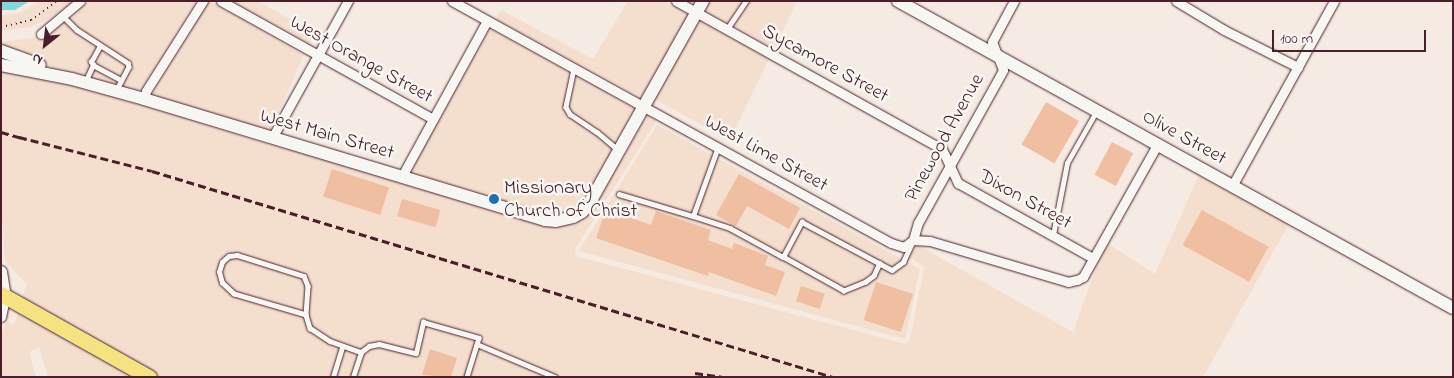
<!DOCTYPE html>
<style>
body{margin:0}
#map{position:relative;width:1454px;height:378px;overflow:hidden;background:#f5ebe2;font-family:"Indie Flower",sans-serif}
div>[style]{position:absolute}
.built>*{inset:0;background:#f4dece}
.water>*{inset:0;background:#85d6dc}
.building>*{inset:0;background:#f0bea1;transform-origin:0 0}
.path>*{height:2px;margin-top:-1px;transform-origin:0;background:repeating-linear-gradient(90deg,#4a1f2b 0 1px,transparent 0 5px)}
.roads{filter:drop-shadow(0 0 1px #4a1f2b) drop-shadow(0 0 1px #4a1f2b)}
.service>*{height:4.5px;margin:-2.25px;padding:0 2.25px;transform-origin:2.25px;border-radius:2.25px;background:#f6f6f2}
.minor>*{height:9px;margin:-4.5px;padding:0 4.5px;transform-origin:4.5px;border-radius:4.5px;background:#f6f6f2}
.secondary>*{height:12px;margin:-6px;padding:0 6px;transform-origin:6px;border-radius:6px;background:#f6f6f2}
.primary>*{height:15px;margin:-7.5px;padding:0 7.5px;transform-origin:7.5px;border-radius:7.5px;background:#f5e382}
.rail>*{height:3px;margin-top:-1.5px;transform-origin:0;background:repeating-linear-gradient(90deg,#4a1f2b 0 8px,transparent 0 12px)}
.dots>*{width:14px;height:14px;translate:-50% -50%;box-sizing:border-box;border:2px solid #f6f6f2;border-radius:50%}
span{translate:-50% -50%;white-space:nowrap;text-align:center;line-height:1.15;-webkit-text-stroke:5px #f6f6f2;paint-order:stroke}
.street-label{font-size:20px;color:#4a1f2b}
.poi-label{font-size:20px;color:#4a1f2b}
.left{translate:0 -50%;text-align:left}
.frame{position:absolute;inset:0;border:2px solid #4a1f2b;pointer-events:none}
.north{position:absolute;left:20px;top:20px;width:50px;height:50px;-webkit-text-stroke:4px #f6f6f2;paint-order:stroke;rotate:209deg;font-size:14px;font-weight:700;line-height:20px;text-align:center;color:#4a1f2b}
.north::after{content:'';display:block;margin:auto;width:18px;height:22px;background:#4a1f2b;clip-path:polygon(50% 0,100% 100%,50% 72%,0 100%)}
.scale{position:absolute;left:1272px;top:30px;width:154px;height:22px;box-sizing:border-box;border:2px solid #4a1f2b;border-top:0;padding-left:6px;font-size:15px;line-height:18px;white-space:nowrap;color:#4a1f2b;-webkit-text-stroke:4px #f6f6f2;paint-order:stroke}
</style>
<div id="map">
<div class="built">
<i style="clip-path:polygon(40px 1px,73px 1px,63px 10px,45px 21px,30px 27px,1px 31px,1px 15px,17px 14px)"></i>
<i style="clip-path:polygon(88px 1px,197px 1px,140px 92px,1px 53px,1px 42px,32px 38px,48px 32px,73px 17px)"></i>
<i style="clip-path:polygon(209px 1px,304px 55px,270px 131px,151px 95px)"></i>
<i style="clip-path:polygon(233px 1px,257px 1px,314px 32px,309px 44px)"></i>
<i style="clip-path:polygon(628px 1px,664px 1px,689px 15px,643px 99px,496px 19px,501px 10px,593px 59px)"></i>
<i style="clip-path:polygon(709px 1px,797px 1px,774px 49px,704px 10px)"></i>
<i style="clip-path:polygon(699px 20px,769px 59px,730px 140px,656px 100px,653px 104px)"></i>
<i style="clip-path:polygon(490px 29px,638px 110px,596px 184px,579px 208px,571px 212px,557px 215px,547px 214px,410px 172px)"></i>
<i style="clip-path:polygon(1px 65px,142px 105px,274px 146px,570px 225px,579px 221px,593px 208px,647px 115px,657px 120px,575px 249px,576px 256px,905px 344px,910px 340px,924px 268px,922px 265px,899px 252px,905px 252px,915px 246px,919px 246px,1073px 332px,1100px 257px,1107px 243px,1155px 274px,1199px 175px,1289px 224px,1203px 377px,161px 377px,22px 300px,27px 284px,5px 261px,1px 199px)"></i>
<i style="clip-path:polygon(657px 125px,920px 269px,905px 339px,579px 251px)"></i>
<i style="clip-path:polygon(18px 312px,136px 377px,48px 377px,39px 347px,29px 352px,36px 377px,1px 377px,1px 336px,6px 321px,14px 325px)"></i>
</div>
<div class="water">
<i style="clip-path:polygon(1px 1px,30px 1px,15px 10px,1px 10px)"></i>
</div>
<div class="building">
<i style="left:1046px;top:102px;width:38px;height:49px;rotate:30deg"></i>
<i style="left:1112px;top:142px;width:24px;height:37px;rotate:28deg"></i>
<i style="left:332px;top:169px;width:60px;height:29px;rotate:18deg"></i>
<i style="clip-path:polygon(739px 174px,800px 208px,789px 229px,747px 206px,736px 226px,716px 215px)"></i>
<i style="left:402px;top:199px;width:40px;height:18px;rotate:16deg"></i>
<i style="clip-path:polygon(606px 209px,651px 225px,656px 211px,711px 230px,708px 240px,732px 249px,734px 243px,768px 256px,765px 265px,785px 272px,776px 296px,709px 272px,708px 276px,596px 238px)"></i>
<i style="left:1202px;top:210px;width:76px;height:40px;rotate:29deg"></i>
<i style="left:876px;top:282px;width:39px;height:40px;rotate:18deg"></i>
<i style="left:801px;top:286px;width:25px;height:16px;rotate:18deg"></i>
<i style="clip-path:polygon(430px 349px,457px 358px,451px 377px,422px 375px)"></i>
</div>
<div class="path">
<i style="left:1px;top:27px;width:31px;rotate:-13deg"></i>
<i style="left:31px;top:20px;width:31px;rotate:-37deg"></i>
</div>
<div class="roads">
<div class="service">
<i style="left:64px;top:17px;width:18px;rotate:45deg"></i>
<i style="left:77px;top:30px;width:61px;rotate:32.9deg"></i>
<i style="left:128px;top:63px;width:4px;rotate:76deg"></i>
<i style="left:129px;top:67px;width:26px;rotate:118deg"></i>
<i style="left:727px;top:29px;width:34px;rotate:-56deg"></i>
<i style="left:93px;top:65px;width:32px;rotate:28deg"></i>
<i style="left:574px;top:69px;width:39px;rotate:102deg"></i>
<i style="left:566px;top:107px;width:8px;rotate:60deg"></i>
<i style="left:570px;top:114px;width:32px;rotate:34deg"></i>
<i style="left:597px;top:132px;width:26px;rotate:40deg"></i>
<i style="left:86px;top:80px;width:17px;rotate:-65deg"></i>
<i style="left:93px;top:65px;width:4px;rotate:-124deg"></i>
<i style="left:91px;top:62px;width:18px;rotate:-61deg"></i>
<i style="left:619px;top:194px;width:77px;rotate:16.6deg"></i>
<i style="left:693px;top:216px;width:73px;rotate:-70.1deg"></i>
<i style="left:693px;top:216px;width:39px;rotate:18deg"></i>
<i style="left:730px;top:228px;width:60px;rotate:28.7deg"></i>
<i style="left:1053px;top:235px;width:73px;rotate:-79deg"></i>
<i style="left:1067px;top:163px;width:59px;rotate:-60.4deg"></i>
<i style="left:880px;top:263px;width:14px;rotate:115deg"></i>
<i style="left:874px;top:276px;width:10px;rotate:143deg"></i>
<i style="left:866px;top:282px;width:24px;rotate:158deg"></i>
<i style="left:844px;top:291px;width:70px;rotate:-150.9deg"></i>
<i style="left:783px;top:257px;width:40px;rotate:-62deg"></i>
<i style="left:802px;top:222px;width:102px;rotate:28.1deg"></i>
<i style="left:892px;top:270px;width:14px;rotate:-36deg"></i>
<i style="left:903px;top:262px;width:19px;rotate:-65deg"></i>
<i style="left:306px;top:315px;width:75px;rotate:-163.7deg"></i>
<i style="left:234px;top:294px;width:16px;rotate:-137deg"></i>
<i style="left:222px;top:283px;width:11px;rotate:-105deg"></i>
<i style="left:219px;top:272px;width:10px;rotate:-73deg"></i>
<i style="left:222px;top:262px;width:9px;rotate:-41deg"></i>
<i style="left:229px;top:256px;width:8px;rotate:-7deg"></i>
<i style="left:237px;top:255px;width:70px;rotate:17.4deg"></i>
<i style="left:304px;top:276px;width:11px;rotate:68deg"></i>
<i style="left:308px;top:286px;width:29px;rotate:94deg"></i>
<i style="left:306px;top:315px;width:14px;rotate:73deg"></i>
<i style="left:310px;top:328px;width:24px;rotate:33deg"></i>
<i style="left:330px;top:341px;width:33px;rotate:20deg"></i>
<i style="left:477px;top:344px;width:85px;rotate:22.9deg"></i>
<i style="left:361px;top:352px;width:10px;rotate:-37deg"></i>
<i style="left:369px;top:346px;width:10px;rotate:-11deg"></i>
<i style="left:379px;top:344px;width:38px;rotate:14deg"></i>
<i style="left:416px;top:353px;width:32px;rotate:-77deg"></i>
<i style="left:423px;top:322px;width:58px;rotate:15.9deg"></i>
<i style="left:479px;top:338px;width:41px;rotate:107.1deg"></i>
<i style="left:333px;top:377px;width:31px;rotate:-73deg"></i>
<i style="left:353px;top:377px;width:26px;rotate:-72deg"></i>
</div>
<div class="minor">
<i style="left:221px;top:1px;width:243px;rotate:29.1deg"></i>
<i style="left:452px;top:1px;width:501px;rotate:28.87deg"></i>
<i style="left:891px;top:243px;width:14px;rotate:17deg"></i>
<i style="left:904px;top:247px;width:11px;rotate:-38deg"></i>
<i style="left:913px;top:240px;width:18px;rotate:-74deg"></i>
<i style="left:918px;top:223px;width:175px;rotate:-60.9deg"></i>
<i style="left:1003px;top:70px;width:30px;rotate:-111deg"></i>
<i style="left:992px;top:42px;width:47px;rotate:-61.8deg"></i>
<i style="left:676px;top:1px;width:304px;rotate:29.1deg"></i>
<i style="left:942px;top:149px;width:38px;rotate:65deg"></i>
<i style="left:958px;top:183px;width:154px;rotate:29.1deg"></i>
<i style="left:1176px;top:1px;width:56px;rotate:31.1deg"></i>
<i style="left:1224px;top:30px;width:83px;rotate:26.6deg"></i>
<i style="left:41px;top:34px;width:51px;rotate:-40.2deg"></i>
<i style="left:144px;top:99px;width:8px;rotate:-76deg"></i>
<i style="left:146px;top:91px;width:107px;rotate:-57.7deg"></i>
<i style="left:272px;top:138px;width:157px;rotate:-61deg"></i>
<i style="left:402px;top:176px;width:177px;rotate:-61.3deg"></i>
<i style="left:1232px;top:186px;width:211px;rotate:-61.1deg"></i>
<i style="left:913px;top:240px;width:17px;rotate:3deg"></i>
<i style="left:930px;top:241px;width:144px;rotate:16.5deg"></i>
<i style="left:1068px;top:282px;width:9px;rotate:-13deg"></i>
<i style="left:1077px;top:280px;width:7px;rotate:-27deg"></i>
<i style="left:1083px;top:277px;width:151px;rotate:-60.7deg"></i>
<i style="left:1px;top:317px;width:19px;rotate:-78deg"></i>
</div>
<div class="secondary">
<i style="left:898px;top:1px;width:634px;rotate:28.95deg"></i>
<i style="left:1px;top:51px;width:41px;rotate:19.7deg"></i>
<i style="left:1px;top:65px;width:72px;rotate:11.2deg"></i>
<i style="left:72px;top:79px;width:75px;rotate:15.5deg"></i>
<i style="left:144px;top:99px;width:419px;rotate:16.8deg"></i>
<i style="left:545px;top:220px;width:11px;rotate:5deg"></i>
<i style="left:556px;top:221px;width:17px;rotate:-13deg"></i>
<i style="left:573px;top:217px;width:10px;rotate:-29deg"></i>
<i style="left:582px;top:212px;width:11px;rotate:-49deg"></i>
<i style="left:589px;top:204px;width:233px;rotate:-60.7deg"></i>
<i style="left:1px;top:272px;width:26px;rotate:81deg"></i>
</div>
<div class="primary">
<i style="left:1px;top:294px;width:170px;rotate:29.3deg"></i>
</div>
</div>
<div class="rail">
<i style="left:1px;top:132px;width:25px;rotate:16deg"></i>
<i style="left:19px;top:137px;width:137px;rotate:14.3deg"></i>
<i style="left:152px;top:171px;width:711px;rotate:16.83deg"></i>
<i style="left:695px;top:373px;width:27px;rotate:8deg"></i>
</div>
<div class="dots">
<i style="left:494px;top:199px;background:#1f6fb2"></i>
</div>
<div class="street-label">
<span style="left:361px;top:60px;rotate:29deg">West Orange Street</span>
<span style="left:825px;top:64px;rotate:29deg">Sycamore Street</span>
<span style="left:327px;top:135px;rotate:16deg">West Main Street</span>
<span style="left:945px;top:138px;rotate:-61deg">Pinewood Avenue</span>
<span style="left:1184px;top:138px;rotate:29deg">Olive Street</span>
<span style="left:766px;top:154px;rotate:29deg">West Lime Street</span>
<span style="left:1025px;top:200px;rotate:29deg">Dixon Street</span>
</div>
<div class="poi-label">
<span class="left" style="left:504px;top:200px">Missionary<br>Church of Christ</span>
</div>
<div class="frame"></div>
<div class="north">N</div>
<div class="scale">100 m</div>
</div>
